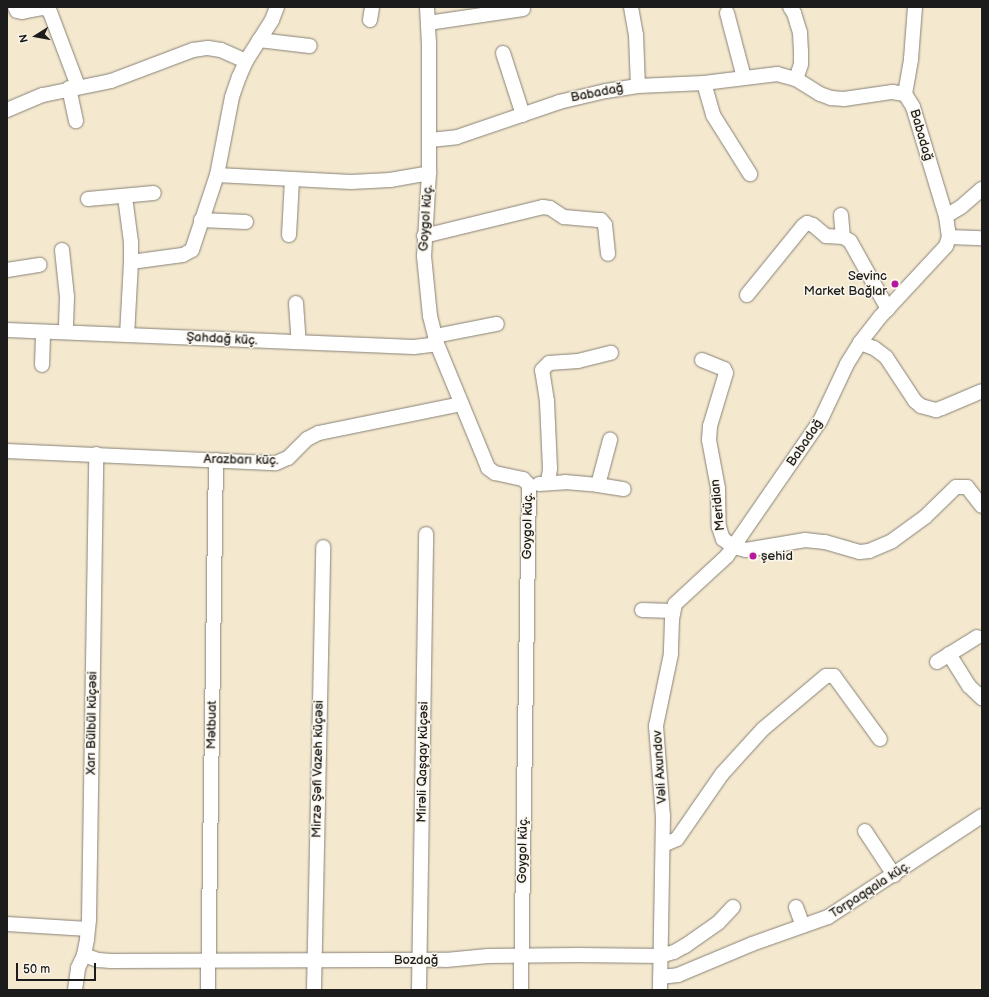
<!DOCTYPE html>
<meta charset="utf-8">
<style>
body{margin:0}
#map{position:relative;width:989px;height:997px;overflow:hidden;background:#f4e8cf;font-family:"Balsamiq Sans",sans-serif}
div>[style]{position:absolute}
.roads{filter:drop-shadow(0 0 1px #888276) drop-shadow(0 0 1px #888276)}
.minor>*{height:14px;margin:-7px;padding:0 7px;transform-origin:7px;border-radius:7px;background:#fff}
.dots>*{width:11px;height:11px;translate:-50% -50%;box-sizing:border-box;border:2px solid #fbf7ec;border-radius:50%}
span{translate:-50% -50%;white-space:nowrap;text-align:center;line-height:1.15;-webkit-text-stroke:3px #fbf7ec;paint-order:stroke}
.street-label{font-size:13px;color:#1c1c1c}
.poi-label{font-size:13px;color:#1c1c1c}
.right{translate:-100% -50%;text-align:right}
.left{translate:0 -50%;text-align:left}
.frame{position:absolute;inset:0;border:8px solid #1c1c1c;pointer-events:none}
.north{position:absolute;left:16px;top:16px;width:40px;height:40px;-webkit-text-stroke:3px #fbf7ec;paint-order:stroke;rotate:259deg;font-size:11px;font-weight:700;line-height:16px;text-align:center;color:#1c1c1c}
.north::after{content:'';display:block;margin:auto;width:14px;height:18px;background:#1c1c1c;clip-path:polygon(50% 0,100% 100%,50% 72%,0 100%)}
.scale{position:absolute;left:16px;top:963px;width:80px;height:18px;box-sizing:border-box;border:2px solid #1c1c1c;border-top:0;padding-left:5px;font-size:12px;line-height:14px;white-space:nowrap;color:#1c1c1c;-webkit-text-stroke:3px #fbf7ec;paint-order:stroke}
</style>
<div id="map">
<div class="roads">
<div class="minor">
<i style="left:15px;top:7px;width:4px;rotate:63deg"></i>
<i style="left:17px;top:11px;width:5px;rotate:11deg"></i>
<i style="left:22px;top:12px;width:20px;rotate:-11deg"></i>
<i style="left:42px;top:8px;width:5px;rotate:11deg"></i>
<i style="left:47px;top:9px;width:4px;rotate:45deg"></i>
<i style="left:50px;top:12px;width:79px;rotate:69.3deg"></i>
<i style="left:427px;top:7px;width:35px;rotate:87deg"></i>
<i style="left:429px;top:42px;width:131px;rotate:90deg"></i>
<i style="left:429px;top:173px;width:83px;rotate:93.4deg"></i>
<i style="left:424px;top:256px;width:60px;rotate:84.3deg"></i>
<i style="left:430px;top:316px;width:29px;rotate:76deg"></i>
<i style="left:437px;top:344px;width:134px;rotate:67.6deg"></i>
<i style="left:488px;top:468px;width:9px;rotate:36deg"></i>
<i style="left:495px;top:473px;width:29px;rotate:12deg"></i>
<i style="left:523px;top:479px;width:8px;rotate:45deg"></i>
<i style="left:529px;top:485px;width:505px;rotate:90.91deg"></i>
<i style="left:631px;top:7px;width:28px;rotate:80deg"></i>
<i style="left:636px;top:35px;width:51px;rotate:87.8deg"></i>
<i style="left:790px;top:7px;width:7px;rotate:56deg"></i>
<i style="left:794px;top:13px;width:21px;rotate:73deg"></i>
<i style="left:800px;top:33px;width:18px;rotate:87deg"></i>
<i style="left:801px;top:51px;width:13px;rotate:90deg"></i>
<i style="left:801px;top:64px;width:16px;rotate:108deg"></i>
<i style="left:727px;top:13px;width:67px;rotate:75.3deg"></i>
<i style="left:370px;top:20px;width:13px;rotate:-81deg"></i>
<i style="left:428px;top:23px;width:96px;rotate:-8.4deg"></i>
<i style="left:259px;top:40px;width:51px;rotate:6.7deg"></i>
<i style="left:503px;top:53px;width:65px;rotate:72.1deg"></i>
<i style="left:704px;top:83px;width:33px;rotate:74deg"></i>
<i style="left:713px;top:115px;width:70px;rotate:57.9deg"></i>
<i style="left:69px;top:88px;width:34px;rotate:78deg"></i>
<i style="left:905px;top:94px;width:36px;rotate:-80deg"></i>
<i style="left:911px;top:59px;width:52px;rotate:-85.6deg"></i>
<i style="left:7px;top:110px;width:39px;rotate:-23deg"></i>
<i style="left:43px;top:95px;width:69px;rotate:-11.6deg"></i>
<i style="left:111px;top:81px;width:88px;rotate:-20.7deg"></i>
<i style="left:193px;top:50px;width:15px;rotate:-8deg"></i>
<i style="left:208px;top:48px;width:13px;rotate:9deg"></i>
<i style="left:221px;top:50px;width:27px;rotate:24deg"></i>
<i style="left:430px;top:140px;width:27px;rotate:-6deg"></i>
<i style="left:457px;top:137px;width:108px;rotate:-18.9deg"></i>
<i style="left:559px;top:102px;width:48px;rotate:-13.2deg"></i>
<i style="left:606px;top:91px;width:32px;rotate:-9deg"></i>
<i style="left:638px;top:86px;width:66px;rotate:-2.6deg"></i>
<i style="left:704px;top:83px;width:74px;rotate:-7deg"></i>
<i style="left:777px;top:74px;width:20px;rotate:15deg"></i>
<i style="left:796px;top:79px;width:28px;rotate:32deg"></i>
<i style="left:820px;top:94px;width:12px;rotate:20deg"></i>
<i style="left:831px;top:98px;width:13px;rotate:4deg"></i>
<i style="left:844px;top:99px;width:49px;rotate:-8.3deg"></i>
<i style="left:892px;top:92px;width:13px;rotate:9deg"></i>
<i style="left:905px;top:94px;width:15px;rotate:58deg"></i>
<i style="left:913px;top:107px;width:114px;rotate:73.2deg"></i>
<i style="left:946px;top:216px;width:21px;rotate:82deg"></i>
<i style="left:949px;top:237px;width:9px;rotate:108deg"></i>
<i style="left:946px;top:246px;width:97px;rotate:132.9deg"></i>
<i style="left:880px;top:317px;width:33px;rotate:128deg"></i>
<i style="left:860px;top:343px;width:25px;rotate:122deg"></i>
<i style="left:847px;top:364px;width:63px;rotate:115.3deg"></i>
<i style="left:820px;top:421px;width:164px;rotate:124.6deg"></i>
<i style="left:727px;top:556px;width:71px;rotate:137.3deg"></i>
<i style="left:675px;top:604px;width:16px;rotate:101deg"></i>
<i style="left:672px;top:620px;width:34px;rotate:92deg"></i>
<i style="left:671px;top:654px;width:74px;rotate:101.8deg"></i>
<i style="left:656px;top:726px;width:90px;rotate:85.6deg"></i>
<i style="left:663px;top:816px;width:174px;rotate:91deg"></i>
<i style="left:217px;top:175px;width:134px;rotate:3deg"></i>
<i style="left:351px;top:182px;width:39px;rotate:-3deg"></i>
<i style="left:390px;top:180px;width:40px;rotate:-10deg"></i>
<i style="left:125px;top:197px;width:45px;rotate:82.4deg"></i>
<i style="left:131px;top:242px;width:20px;rotate:90deg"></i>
<i style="left:131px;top:262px;width:73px;rotate:93.1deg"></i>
<i style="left:88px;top:199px;width:66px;rotate:-5.2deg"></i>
<i style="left:841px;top:215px;width:22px;rotate:85deg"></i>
<i style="left:946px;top:216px;width:17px;rotate:-31deg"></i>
<i style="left:961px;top:207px;width:28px;rotate:-41deg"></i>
<i style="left:201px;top:220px;width:45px;rotate:2.5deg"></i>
<i style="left:289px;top:235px;width:56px;rotate:-86.9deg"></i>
<i style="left:424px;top:236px;width:122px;rotate:-13.7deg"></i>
<i style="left:543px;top:207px;width:7px;rotate:8deg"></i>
<i style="left:550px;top:208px;width:17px;rotate:33deg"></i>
<i style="left:564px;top:217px;width:37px;rotate:5deg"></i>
<i style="left:601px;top:220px;width:6px;rotate:51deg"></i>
<i style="left:605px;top:225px;width:29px;rotate:84deg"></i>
<i style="left:949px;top:237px;width:33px;rotate:2deg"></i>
<i style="left:62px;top:250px;width:47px;rotate:83.9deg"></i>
<i style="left:67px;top:297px;width:35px;rotate:92deg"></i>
<i style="left:131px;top:262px;width:52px;rotate:-7.7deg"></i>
<i style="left:183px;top:255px;width:10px;rotate:-29deg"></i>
<i style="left:192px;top:250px;width:79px;rotate:-71.6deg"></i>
<i style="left:217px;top:175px;width:79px;rotate:-79.1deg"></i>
<i style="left:232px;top:97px;width:21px;rotate:-71deg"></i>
<i style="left:239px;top:77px;width:17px;rotate:-66deg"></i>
<i style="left:246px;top:61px;width:49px;rotate:-57.6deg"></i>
<i style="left:272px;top:20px;width:14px;rotate:-69deg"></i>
<i style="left:7px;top:270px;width:33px;rotate:-9deg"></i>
<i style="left:747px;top:295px;width:89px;rotate:-50.9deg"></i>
<i style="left:803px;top:226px;width:5px;rotate:-37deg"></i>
<i style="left:807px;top:223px;width:6px;rotate:18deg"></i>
<i style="left:813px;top:225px;width:17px;rotate:40deg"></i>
<i style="left:826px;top:236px;width:17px;rotate:3deg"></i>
<i style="left:843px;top:237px;width:8px;rotate:30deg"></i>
<i style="left:850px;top:241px;width:78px;rotate:60.8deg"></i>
<i style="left:296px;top:303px;width:39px;rotate:86deg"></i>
<i style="left:7px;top:330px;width:407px;rotate:2.4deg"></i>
<i style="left:414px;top:347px;width:23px;rotate:-7deg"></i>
<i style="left:435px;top:336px;width:63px;rotate:-11deg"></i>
<i style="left:860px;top:343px;width:15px;rotate:20deg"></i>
<i style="left:874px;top:348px;width:15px;rotate:37deg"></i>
<i style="left:886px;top:357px;width:53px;rotate:56.6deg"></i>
<i style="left:915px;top:401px;width:8px;rotate:40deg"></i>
<i style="left:921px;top:406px;width:16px;rotate:15deg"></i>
<i style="left:936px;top:410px;width:6px;rotate:-18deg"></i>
<i style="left:942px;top:408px;width:43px;rotate:-23deg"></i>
<i style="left:702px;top:360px;width:24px;rotate:22deg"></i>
<i style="left:724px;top:369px;width:4px;rotate:63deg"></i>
<i style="left:726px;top:373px;width:55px;rotate:106.8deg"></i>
<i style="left:710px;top:426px;width:14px;rotate:94deg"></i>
<i style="left:709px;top:440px;width:49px;rotate:79.4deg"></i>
<i style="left:718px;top:488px;width:39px;rotate:89deg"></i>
<i style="left:719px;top:527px;width:13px;rotate:72deg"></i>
<i style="left:723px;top:539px;width:14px;rotate:36deg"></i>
<i style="left:734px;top:547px;width:12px;rotate:14deg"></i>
<i style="left:746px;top:550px;width:60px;rotate:-9.6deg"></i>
<i style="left:805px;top:540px;width:20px;rotate:6deg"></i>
<i style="left:825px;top:542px;width:36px;rotate:16deg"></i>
<i style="left:860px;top:552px;width:9px;rotate:-6deg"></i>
<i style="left:869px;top:551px;width:25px;rotate:-23deg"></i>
<i style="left:892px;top:541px;width:41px;rotate:-36deg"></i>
<i style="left:925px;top:517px;width:43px;rotate:-44.1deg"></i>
<i style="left:956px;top:487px;width:11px"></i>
<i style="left:967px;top:487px;width:24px;rotate:52deg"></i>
<i style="left:42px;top:365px;width:33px;rotate:-88deg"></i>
<i style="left:7px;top:451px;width:269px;rotate:2.6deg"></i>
<i style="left:276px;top:463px;width:13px;rotate:-23deg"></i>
<i style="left:288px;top:458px;width:27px;rotate:-45deg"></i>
<i style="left:307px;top:439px;width:13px;rotate:-27deg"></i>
<i style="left:319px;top:433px;width:145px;rotate:-11.5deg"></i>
<i style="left:548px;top:483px;width:15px;rotate:-82deg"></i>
<i style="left:550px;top:468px;width:67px;rotate:-92.6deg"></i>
<i style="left:547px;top:401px;width:31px;rotate:-99deg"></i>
<i style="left:542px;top:370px;width:10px;rotate:-45deg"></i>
<i style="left:549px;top:363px;width:29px;rotate:-4deg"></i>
<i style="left:578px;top:361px;width:34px;rotate:-14deg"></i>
<i style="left:539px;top:484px;width:26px;rotate:-4deg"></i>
<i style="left:565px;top:482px;width:33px;rotate:5deg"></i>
<i style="left:598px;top:485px;width:26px;rotate:9deg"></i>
<i style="left:598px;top:485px;width:47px;rotate:-75.1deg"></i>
<i style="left:642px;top:610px;width:31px;rotate:2deg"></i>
<i style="left:949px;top:654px;width:38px;rotate:58deg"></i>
<i style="left:969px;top:686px;width:18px;rotate:43deg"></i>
<i style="left:937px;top:662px;width:47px;rotate:-32deg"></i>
<i style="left:865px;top:831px;width:53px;rotate:56.6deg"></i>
<i style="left:663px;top:845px;width:15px;rotate:-23deg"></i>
<i style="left:677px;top:839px;width:79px;rotate:-55.3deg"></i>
<i style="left:722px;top:774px;width:61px;rotate:-47.7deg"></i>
<i style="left:763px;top:729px;width:82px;rotate:-40.1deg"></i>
<i style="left:826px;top:676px;width:8px"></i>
<i style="left:834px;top:676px;width:78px;rotate:53.9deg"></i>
<i style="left:796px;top:907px;width:20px;rotate:70deg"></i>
<i style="left:7px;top:924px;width:81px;rotate:3.5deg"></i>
<i style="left:84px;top:955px;width:15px;rotate:20deg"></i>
<i style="left:98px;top:960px;width:13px;rotate:4deg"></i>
<i style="left:111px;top:961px;width:335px;rotate:-0.2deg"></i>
<i style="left:446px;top:960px;width:42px;rotate:-5.4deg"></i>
<i style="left:488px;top:956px;width:89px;rotate:-0.6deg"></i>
<i style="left:577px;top:955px;width:83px;rotate:0.7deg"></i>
<i style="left:660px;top:956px;width:15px;rotate:-16deg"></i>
<i style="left:674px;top:952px;width:13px;rotate:-29deg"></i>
<i style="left:685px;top:946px;width:40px;rotate:-34.9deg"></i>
<i style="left:718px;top:923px;width:22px;rotate:-47deg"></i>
<i style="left:660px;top:977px;width:18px;rotate:-6deg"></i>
<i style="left:678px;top:975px;width:80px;rotate:-22.7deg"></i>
<i style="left:752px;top:944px;width:81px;rotate:-19.6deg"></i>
<i style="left:828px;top:917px;width:184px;rotate:-33.3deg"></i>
<i style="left:75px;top:990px;width:22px;rotate:-82deg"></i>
<i style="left:78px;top:968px;width:14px;rotate:-65deg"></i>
<i style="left:84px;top:955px;width:16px;rotate:-79deg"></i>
<i style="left:87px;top:939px;width:20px;rotate:-84deg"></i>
<i style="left:89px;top:919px;width:465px;rotate:-89.1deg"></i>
<i style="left:208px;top:990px;width:530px;rotate:-89.14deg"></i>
<i style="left:314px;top:990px;width:443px;rotate:-88.8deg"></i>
<i style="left:419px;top:990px;width:456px;rotate:-89.1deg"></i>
</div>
</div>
<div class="dots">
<i style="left:895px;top:284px;background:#b5179e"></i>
<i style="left:753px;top:556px;background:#b5179e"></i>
</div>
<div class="street-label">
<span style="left:597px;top:93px;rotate:-11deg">Babadağ</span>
<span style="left:921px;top:135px;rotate:74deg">Babadağ</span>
<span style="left:426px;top:218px;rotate:-86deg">Goygol küç.</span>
<span style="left:222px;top:339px;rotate:3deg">Şahdağ küç.</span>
<span style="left:805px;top:443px;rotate:-56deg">Babadağ</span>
<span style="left:241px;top:460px;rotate:1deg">Arazbarı küç.</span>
<span style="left:718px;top:505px;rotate:-96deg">Meridian</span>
<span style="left:528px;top:526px;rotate:-89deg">Goygol küç.</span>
<span style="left:92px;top:723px;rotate:-89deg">Xarı Bülbül küçəsi</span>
<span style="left:212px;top:725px;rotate:-89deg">Mətbuat</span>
<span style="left:423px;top:762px;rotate:-89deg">Mirəli Qaşqay küçəsi</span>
<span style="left:660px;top:767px;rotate:-94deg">Vəli Axundov</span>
<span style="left:318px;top:769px;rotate:-89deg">Mirzə Şəfi Vazeh küçəsi</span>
<span style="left:523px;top:850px;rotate:-89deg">Goygol küç.</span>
<span style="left:870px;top:890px;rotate:-33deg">Torpaqqala küç.</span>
<span style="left:416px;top:960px">Bozdağ</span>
</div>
<div class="poi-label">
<span class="right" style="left:887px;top:284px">Sevinc<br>Market Bağlar</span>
<span class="left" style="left:761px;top:556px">şehid</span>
</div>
<div class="frame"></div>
<div class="north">N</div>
<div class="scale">50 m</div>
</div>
